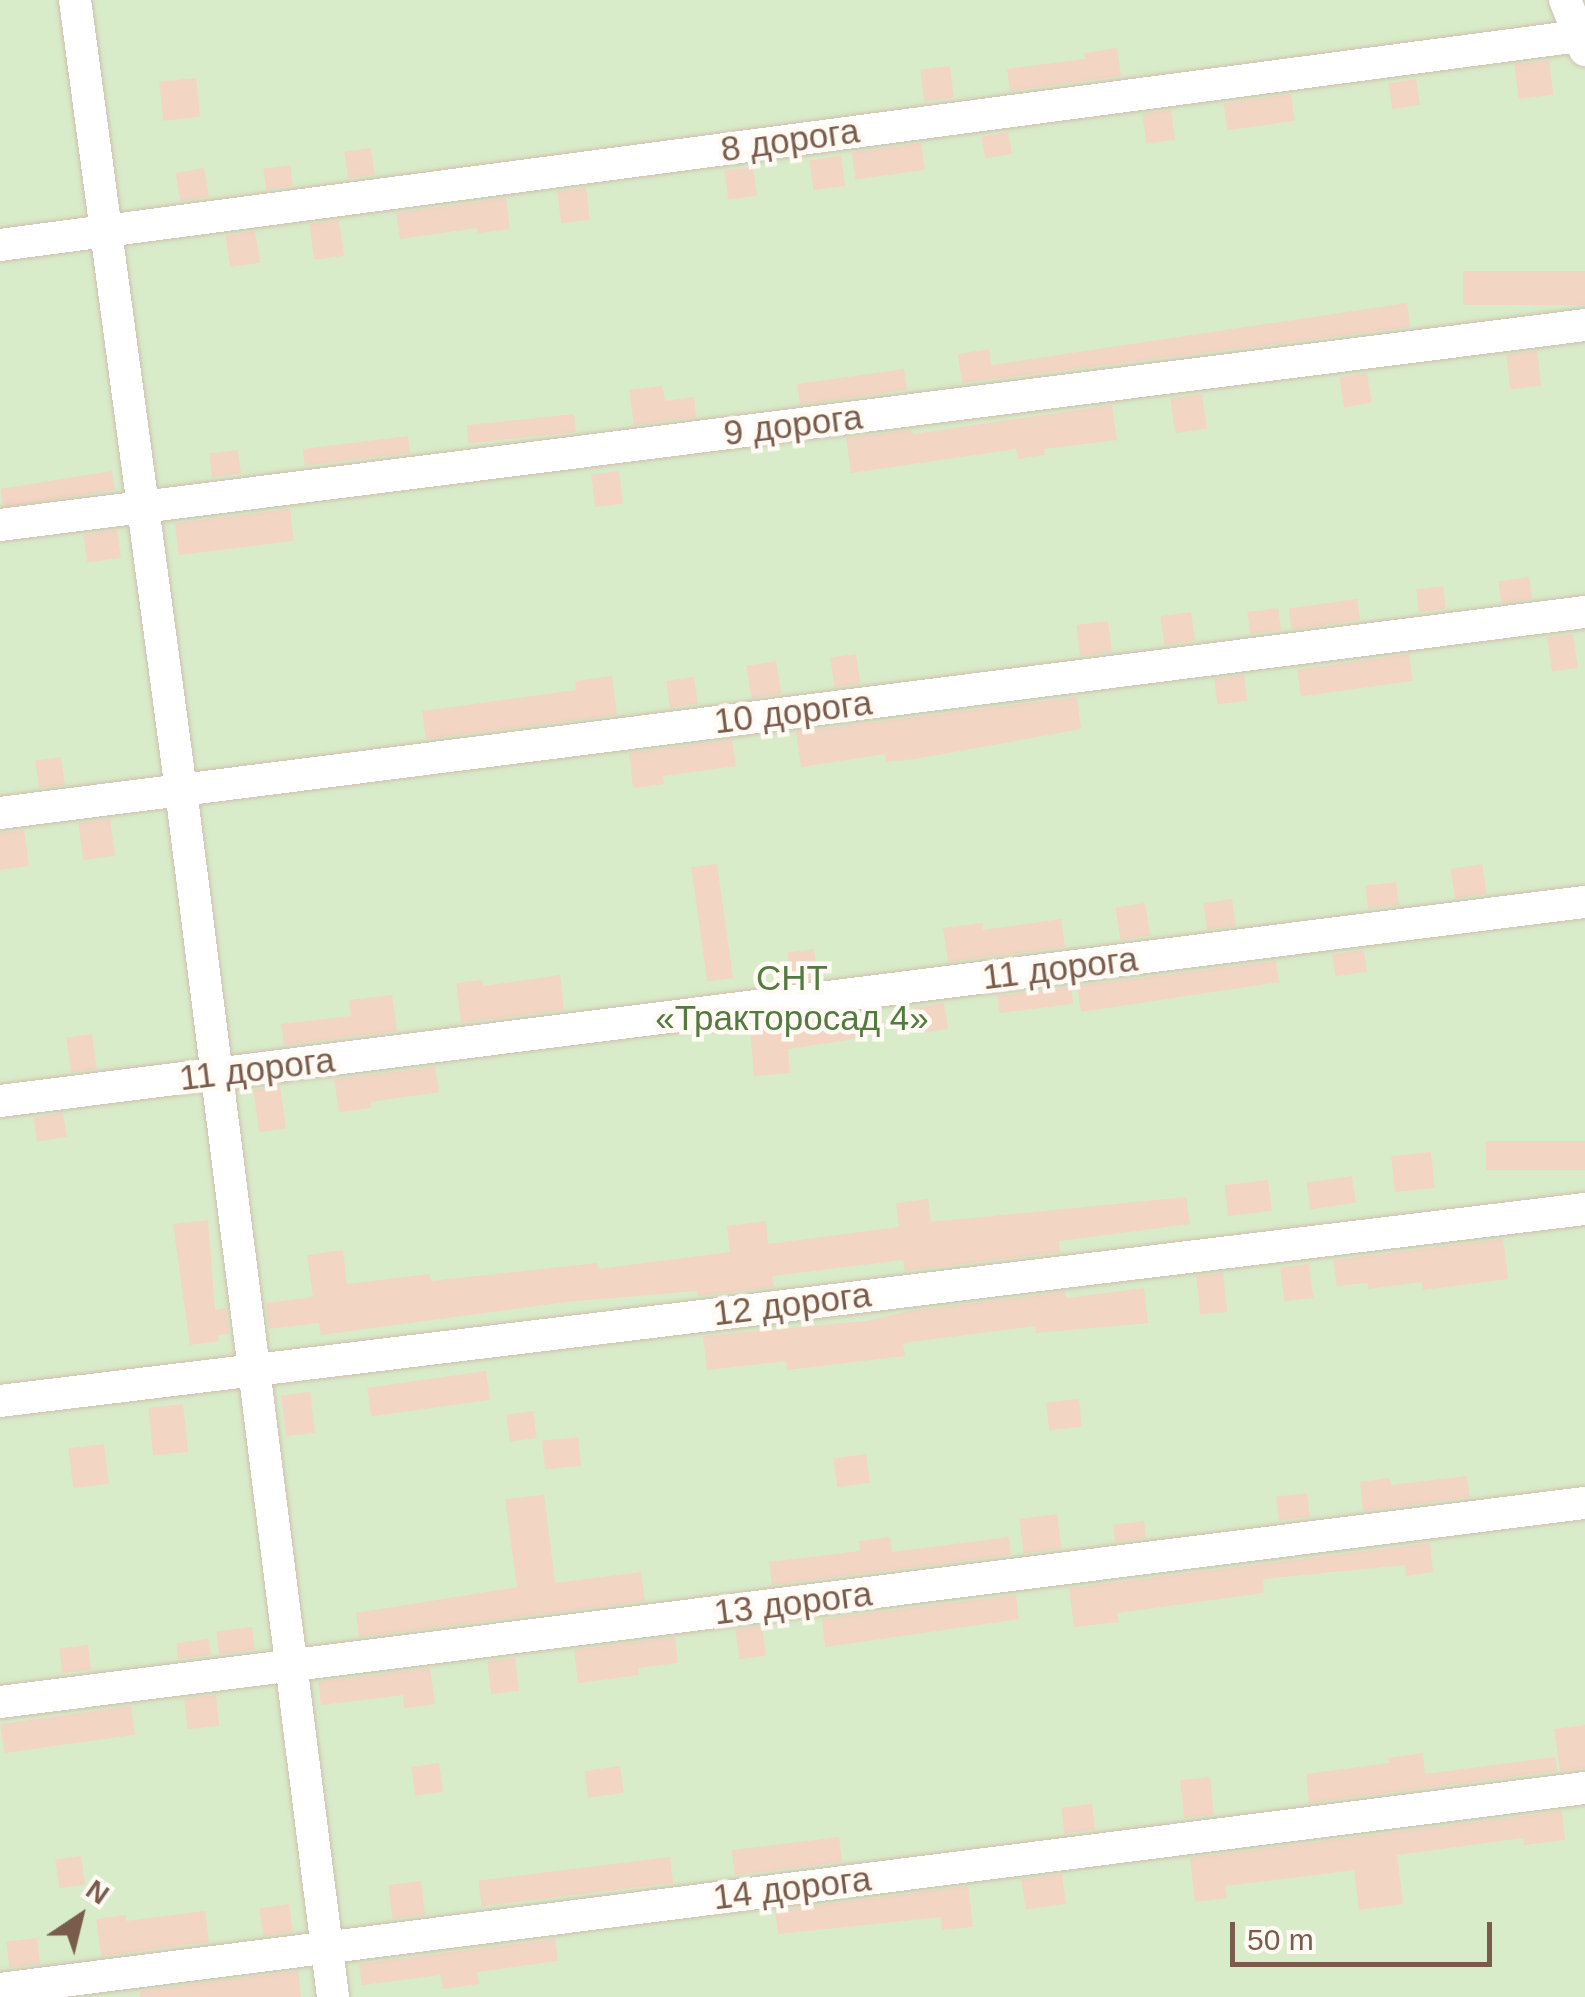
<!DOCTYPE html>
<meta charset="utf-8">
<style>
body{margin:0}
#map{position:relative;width:1585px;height:1997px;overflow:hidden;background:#fdf6ec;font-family:Arial,sans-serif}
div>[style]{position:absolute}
.green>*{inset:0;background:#d8ecc9;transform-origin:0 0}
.building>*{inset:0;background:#f3d5c3;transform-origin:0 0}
.roads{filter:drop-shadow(0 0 2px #d1beb0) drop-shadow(0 0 2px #d1beb0)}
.minor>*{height:32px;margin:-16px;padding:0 16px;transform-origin:16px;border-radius:16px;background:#fff}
span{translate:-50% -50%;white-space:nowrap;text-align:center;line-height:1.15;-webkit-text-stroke:9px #fffaf3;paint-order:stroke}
.street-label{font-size:35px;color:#7a5c4d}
.park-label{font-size:35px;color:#537a41}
.north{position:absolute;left:30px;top:1867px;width:100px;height:100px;-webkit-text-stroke:8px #fffaf3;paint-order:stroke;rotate:35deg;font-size:28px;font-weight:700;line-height:40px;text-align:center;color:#7a5c4d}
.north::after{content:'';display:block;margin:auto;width:35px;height:45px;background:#7a5c4d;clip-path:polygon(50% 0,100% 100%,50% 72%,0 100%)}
.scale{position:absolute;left:1230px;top:1922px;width:262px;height:45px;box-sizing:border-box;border:5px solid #7a5c4d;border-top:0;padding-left:12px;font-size:30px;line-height:35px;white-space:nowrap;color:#7a5c4d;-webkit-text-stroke:8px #fffaf3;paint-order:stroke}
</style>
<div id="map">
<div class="green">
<i style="left:0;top:0;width:1585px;height:1997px"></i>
</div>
<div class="building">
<i style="clip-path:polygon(1117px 48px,1121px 76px,1010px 91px,1007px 69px,1085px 59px,1084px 53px)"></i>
<i style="left:1549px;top:60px;width:35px;height:35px;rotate:83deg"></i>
<i style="left:950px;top:66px;width:32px;height:30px;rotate:83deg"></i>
<i style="left:196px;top:78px;width:39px;height:37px;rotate:84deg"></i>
<i style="left:1416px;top:79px;width:26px;height:28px;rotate:81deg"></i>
<i style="left:1291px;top:94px;width:27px;height:68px;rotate:82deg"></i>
<i style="left:1171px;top:110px;width:30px;height:29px;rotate:82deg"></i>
<i style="left:1008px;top:132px;width:22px;height:27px;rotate:80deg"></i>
<i style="left:921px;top:143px;width:27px;height:70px;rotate:82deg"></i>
<i style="left:371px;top:148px;width:27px;height:27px;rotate:82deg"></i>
<i style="left:841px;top:156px;width:30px;height:32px;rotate:82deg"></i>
<i style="left:290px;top:165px;width:21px;height:27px;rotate:82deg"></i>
<i style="left:753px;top:167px;width:29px;height:29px;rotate:82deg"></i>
<i style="left:204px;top:168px;width:29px;height:29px;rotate:80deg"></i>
<i style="left:586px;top:188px;width:32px;height:29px;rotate:83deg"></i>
<i style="clip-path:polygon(506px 198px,510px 229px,478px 233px,477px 228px,400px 239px,396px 213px)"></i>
<i style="left:339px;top:220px;width:36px;height:30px;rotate:82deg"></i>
<i style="left:255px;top:231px;width:32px;height:30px;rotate:81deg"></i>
<i style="left:1585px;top:271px;width:34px;height:122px;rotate:90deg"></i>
<i style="clip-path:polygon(1407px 303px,1410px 327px,962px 383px,958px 354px,989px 349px,991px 365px)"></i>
<i style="left:1537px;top:351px;width:35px;height:31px;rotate:83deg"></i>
<i style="left:904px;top:369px;width:21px;height:108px;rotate:82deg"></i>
<i style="left:1367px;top:373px;width:30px;height:28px;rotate:81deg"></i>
<i style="clip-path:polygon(662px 386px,665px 401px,694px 397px,696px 417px,634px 425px,629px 390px)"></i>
<i style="left:1202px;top:394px;width:35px;height:32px;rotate:82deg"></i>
<i style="clip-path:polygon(1112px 405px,1117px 440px,1044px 449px,1045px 455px,1018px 459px,1016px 449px,851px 473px,846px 438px,912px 430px,913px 434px)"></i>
<i style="left:574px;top:414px;width:18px;height:108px;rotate:84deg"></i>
<i style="left:408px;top:436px;width:17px;height:106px;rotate:83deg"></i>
<i style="left:238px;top:450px;width:24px;height:29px;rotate:83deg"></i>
<i style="left:112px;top:471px;width:19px;height:113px;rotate:81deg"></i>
<i style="left:619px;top:471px;width:33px;height:28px;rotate:83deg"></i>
<i style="left:290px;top:509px;width:32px;height:116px;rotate:83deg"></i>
<i style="left:117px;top:530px;width:28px;height:34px;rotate:82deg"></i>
<i style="left:1529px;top:577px;width:22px;height:31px;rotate:82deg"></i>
<i style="left:1443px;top:586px;width:23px;height:27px;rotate:83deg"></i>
<i style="left:1357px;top:599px;width:21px;height:69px;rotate:82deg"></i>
<i style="left:1278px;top:608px;width:22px;height:31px;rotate:82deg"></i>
<i style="left:1191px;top:612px;width:29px;height:31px;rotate:82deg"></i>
<i style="left:1108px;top:621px;width:31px;height:32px;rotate:83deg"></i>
<i style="left:1573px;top:634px;width:34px;height:26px;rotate:82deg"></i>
<i style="left:856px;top:654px;width:30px;height:26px;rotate:82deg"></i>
<i style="left:1409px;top:654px;width:27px;height:113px;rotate:82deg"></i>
<i style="left:776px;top:661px;width:33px;height:30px;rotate:81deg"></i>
<i style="left:1244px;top:675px;width:26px;height:30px;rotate:83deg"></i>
<i style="clip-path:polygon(612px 676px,617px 715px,426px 739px,422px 711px,576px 690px,575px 681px)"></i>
<i style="left:694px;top:677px;width:27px;height:28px;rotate:82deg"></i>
<i style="clip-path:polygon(1077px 697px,1081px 729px,915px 759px,886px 762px,885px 754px,801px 767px,796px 732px)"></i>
<i style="clip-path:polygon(732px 740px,736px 766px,663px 776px,664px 784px,633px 788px,629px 753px)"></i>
<i style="left:61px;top:757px;width:28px;height:26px;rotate:82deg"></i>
<i style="left:110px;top:819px;width:37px;height:32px;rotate:82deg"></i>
<i style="clip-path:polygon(24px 830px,29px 866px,0 870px,0 833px)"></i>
<i style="left:717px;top:864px;width:115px;height:26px;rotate:82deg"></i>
<i style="left:1482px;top:864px;width:30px;height:32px;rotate:81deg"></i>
<i style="left:1396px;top:882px;width:23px;height:31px;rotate:83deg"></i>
<i style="left:1232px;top:899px;width:27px;height:29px;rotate:82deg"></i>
<i style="left:1145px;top:903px;width:33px;height:30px;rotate:81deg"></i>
<i style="clip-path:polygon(1061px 919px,1065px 947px,948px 962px,943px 928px,982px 923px,983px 930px)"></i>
<i style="left:814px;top:949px;width:29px;height:27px;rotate:82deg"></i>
<i style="left:1364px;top:950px;width:22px;height:32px;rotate:82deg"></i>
<i style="clip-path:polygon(1276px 961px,1279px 982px,1081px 1012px,1077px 986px)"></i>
<i style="clip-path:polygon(560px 975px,564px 1010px,461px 1023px,456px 983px,482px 980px,483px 986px)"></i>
<i style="left:1071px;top:987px;width:17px;height:74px;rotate:83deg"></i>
<i style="clip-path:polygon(392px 995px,397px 1031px,284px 1045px,281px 1024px,351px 1016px,349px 1000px)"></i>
<i style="left:944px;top:1003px;width:26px;height:30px;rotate:81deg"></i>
<i style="clip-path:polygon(858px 1013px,861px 1038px,788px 1049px,790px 1073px,754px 1076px,750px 1027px)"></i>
<i style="left:92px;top:1034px;width:35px;height:26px;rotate:82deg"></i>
<i style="clip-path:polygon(435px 1067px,439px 1092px,370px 1102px,371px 1108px,339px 1112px,334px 1079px)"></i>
<i style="left:280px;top:1086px;width:43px;height:27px;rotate:82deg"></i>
<i style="left:63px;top:1113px;width:24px;height:30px;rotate:81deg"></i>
<i style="left:1585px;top:1141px;width:29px;height:99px;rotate:90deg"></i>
<i style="left:1431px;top:1152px;width:36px;height:40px;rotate:84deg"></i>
<i style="left:1352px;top:1176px;width:27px;height:46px;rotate:82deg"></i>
<i style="left:1268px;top:1180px;width:31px;height:44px;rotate:83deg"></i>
<i style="clip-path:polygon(1186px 1197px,1190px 1224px,1059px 1241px,1060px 1252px,905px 1271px,903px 1260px,772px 1276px,774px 1287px,698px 1296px,697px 1291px,566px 1302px,321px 1335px,319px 1323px,269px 1329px,266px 1303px,313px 1297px,307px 1255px,343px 1250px,347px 1284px,430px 1274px,431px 1281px,597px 1263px,598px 1269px,730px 1252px,727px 1226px,766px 1221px,768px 1244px,899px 1227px,896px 1203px,928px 1199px,931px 1222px)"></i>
<i style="clip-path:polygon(208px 1220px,215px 1310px,226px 1308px,229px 1334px,218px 1335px,219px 1341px,190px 1345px,173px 1224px)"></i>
<i style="clip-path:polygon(1503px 1239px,1508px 1279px,1423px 1290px,1422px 1282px,1368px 1289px,1368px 1283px,1337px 1286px,1333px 1260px)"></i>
<i style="left:1309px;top:1264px;width:34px;height:29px;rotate:83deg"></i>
<i style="left:1223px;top:1273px;width:39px;height:27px;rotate:84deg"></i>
<i style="clip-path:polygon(1144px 1288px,1148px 1323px,1036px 1333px,1035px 1326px,903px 1343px,905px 1356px,787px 1370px,786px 1361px,707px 1370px,703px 1336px,866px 1321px,910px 1311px,1065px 1292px,1066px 1298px)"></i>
<i style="left:486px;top:1371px;width:29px;height:120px;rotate:82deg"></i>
<i style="left:310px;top:1392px;width:41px;height:29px;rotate:83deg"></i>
<i style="left:1079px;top:1399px;width:28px;height:33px;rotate:84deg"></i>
<i style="left:183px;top:1404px;width:48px;height:35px;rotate:84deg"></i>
<i style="left:533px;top:1411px;width:27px;height:27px;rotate:82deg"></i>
<i style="left:578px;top:1437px;width:29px;height:36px;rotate:84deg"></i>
<i style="left:104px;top:1444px;width:40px;height:36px;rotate:83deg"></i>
<i style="left:866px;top:1454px;width:29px;height:33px;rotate:82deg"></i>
<i style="clip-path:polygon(1467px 1476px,1470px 1497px,1363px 1511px,1360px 1482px,1390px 1478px,1391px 1485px)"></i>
<i style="left:1307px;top:1493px;width:24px;height:31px;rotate:83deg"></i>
<i style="clip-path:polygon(544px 1495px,555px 1583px,641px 1572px,645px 1601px,359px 1637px,356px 1613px,517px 1587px,505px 1499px)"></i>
<i style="left:1057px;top:1514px;width:35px;height:38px;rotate:83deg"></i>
<i style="left:1144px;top:1521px;width:17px;height:31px;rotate:83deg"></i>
<i style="clip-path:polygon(890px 1537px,892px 1552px,1009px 1537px,1011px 1555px,772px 1585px,769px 1562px,860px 1551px,859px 1541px)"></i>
<i style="clip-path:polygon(1430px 1543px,1433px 1572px,1406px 1576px,1405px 1565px,1263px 1579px,1264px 1593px,1117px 1613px,1119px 1622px,1074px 1627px,1069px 1588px)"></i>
<i style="clip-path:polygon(1016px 1595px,1019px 1619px,825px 1647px,822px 1619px)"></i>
<i style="left:762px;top:1626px;width:30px;height:27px;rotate:82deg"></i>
<i style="left:252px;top:1627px;width:23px;height:36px;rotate:83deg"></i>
<i style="clip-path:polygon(675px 1637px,678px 1663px,638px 1668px,639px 1675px,578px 1683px,574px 1650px)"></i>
<i style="left:209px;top:1639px;width:16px;height:33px;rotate:83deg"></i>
<i style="left:88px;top:1645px;width:25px;height:29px;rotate:83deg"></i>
<i style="left:515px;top:1658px;width:33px;height:28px;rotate:83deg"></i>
<i style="clip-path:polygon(430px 1668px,435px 1704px,404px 1708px,403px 1695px,321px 1705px,318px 1682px)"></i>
<i style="left:216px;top:1695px;width:31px;height:32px;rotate:84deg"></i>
<i style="left:131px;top:1706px;width:29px;height:132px;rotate:82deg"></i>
<i style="clip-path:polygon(1585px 1725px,1585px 1768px,1560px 1771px,1554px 1729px)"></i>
<i style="clip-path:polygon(1423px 1753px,1425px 1774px,1555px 1757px,1557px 1771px,1309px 1803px,1306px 1774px,1389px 1763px,1388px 1758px)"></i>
<i style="left:439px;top:1763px;width:29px;height:28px;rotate:82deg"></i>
<i style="left:620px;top:1766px;width:27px;height:36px;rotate:82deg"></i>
<i style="left:1210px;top:1777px;width:38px;height:30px;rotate:84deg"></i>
<i style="left:1092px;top:1804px;width:26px;height:31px;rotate:83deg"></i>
<i style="clip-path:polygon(1562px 1811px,1565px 1840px,1524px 1845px,1523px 1838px,1397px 1855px,1403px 1904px,1359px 1910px,1354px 1870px,1225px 1886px,1227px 1898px,1195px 1902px,1190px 1858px)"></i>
<i style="left:839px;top:1837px;width:25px;height:108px;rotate:83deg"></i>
<i style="left:81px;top:1856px;width:29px;height:26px;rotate:82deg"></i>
<i style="left:670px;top:1857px;width:26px;height:193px;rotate:83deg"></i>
<i style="left:1062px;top:1874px;width:30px;height:41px;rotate:82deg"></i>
<i style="left:421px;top:1881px;width:34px;height:33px;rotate:83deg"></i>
<i style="clip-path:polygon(968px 1886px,973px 1927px,942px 1930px,941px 1917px,778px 1934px,775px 1911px)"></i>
<i style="left:289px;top:1904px;width:28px;height:30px;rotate:82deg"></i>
<i style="clip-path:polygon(205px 1911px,209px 1942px,101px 1956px,96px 1919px,126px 1915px,126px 1921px)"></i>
<i style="left:37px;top:1938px;width:26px;height:31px;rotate:83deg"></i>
<i style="clip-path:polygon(555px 1939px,558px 1961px,477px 1972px,479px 1984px,443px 1989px,441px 1975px,362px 1985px,359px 1964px)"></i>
<i style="clip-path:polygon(298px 1971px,301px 1997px,140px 1997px,140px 1991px)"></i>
</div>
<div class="roads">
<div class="minor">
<i style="left:75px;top:0;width:797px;rotate:82.36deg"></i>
<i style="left:181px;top:790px;width:1217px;rotate:82.82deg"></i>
<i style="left:1565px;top:0;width:54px;rotate:68.2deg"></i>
<i style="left:0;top:245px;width:1593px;rotate:-7.54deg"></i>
<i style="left:0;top:525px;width:1598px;rotate:-7.19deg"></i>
<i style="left:0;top:813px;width:1598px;rotate:-7.23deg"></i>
<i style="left:0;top:1101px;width:1597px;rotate:-7.16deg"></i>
<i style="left:0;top:1401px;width:1597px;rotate:-6.91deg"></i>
<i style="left:0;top:1702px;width:1597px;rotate:-7.16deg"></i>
<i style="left:0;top:1989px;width:1598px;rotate:-7.23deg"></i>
</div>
</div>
<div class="street-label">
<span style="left:790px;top:140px;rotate:-8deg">8 дорога</span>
<span style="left:793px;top:425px;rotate:-7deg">9 дорога</span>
<span style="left:793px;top:712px;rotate:-7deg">10 дорога</span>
<span style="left:1060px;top:968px;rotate:-7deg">11 дорога</span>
<span style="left:257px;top:1069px;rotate:-7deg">11 дорога</span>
<span style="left:792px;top:1304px;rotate:-7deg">12 дорога</span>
<span style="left:793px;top:1603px;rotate:-7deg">13 дорога</span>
<span style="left:792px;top:1888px;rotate:-7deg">14 дорога</span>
</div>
<div class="park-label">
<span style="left:792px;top:998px">СНТ<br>«Тракторосад 4»</span>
</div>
<div class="north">N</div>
<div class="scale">50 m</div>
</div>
